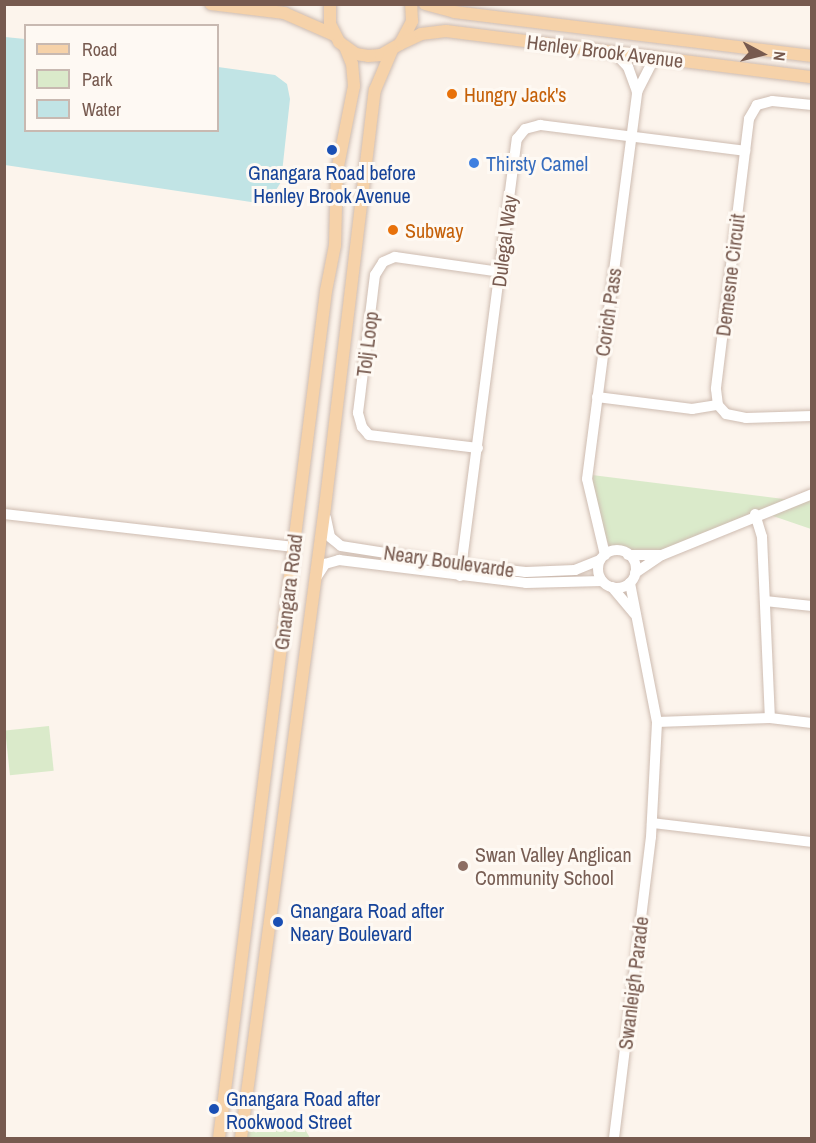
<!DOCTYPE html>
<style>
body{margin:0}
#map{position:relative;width:816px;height:1143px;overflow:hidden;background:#fcf4ec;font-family:"Archivo Narrow",sans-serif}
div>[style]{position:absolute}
.green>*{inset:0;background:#daeaca;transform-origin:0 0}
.water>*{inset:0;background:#c1e4e5}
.roads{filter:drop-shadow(0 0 2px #cebcb1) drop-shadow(0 0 2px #cebcb1)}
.minor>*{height:10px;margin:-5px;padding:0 5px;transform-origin:5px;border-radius:5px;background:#fff}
.minor>.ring{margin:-5px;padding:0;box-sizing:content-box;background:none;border:10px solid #fff;border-radius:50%}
.major>*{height:12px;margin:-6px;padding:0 6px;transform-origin:6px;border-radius:6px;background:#f6d2a9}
.dots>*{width:16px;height:16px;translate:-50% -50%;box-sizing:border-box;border:3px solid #fef9f3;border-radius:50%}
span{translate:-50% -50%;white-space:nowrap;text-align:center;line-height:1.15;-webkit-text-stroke:6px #fef9f3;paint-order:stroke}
.street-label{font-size:20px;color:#775a4f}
.food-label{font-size:20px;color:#c56008}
.left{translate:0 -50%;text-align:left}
.shop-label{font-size:20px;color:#366cbe}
.transit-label{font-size:20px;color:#164399}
.education-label{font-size:20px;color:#785e54}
.frame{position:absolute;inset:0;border:6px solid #775a4f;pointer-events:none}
.legend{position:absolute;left:24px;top:24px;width:195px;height:108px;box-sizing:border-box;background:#fef9f3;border:2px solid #c8b9b1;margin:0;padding:8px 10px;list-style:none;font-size:18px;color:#775a4f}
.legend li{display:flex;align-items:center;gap:12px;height:30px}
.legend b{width:30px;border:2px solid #c8b9b1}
.north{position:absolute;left:732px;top:24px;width:60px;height:60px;-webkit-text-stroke:4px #fef9f3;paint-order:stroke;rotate:97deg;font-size:16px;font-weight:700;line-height:24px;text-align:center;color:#775a4f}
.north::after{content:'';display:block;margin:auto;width:21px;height:27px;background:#775a4f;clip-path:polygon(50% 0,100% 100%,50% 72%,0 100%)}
</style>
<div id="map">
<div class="green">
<i style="clip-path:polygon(592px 475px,791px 500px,811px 493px,811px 529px,761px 512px,674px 553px,634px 563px,629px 557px,612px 554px,596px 511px)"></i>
<i style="left:49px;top:726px;width:45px;height:44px;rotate:84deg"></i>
<i style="clip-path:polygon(260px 1117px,302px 1124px,310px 1138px,239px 1138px)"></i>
</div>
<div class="water">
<i style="clip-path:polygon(5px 37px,25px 39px,26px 130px,218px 130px,218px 67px,275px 75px,287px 84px,290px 99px,281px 182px,271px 198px,257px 203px,5px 165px)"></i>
</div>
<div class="roads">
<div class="minor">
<i style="left:614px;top:52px;width:21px;rotate:47deg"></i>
<i style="left:628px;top:67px;width:27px;rotate:70deg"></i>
<i style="left:812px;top:105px;width:40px;rotate:-174.3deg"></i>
<i style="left:772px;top:101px;width:16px;rotate:165deg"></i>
<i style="left:757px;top:105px;width:16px;rotate:120deg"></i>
<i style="left:749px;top:119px;width:272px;rotate:97deg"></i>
<i style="left:716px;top:389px;width:16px;rotate:83deg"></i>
<i style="left:718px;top:405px;width:12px;rotate:48deg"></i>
<i style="left:726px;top:414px;width:20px;rotate:11deg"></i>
<i style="left:746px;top:418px;width:66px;rotate:-1.7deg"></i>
<i style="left:597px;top:397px;width:96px;rotate:7.2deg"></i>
<i style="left:692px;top:409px;width:26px;rotate:-9deg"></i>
<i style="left:478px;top:448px;width:110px;rotate:-173.2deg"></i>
<i style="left:369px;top:435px;width:11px;rotate:-131deg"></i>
<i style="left:362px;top:427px;width:15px;rotate:-106deg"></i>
<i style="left:358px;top:413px;width:139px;rotate:-83deg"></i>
<i style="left:375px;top:275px;width:15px;rotate:-58deg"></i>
<i style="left:383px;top:262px;width:13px;rotate:-23deg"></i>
<i style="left:395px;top:257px;width:106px;rotate:8.1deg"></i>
<i style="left:4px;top:514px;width:292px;rotate:6.5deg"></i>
<i style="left:755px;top:514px;width:24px;rotate:73deg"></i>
<i style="left:762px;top:537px;width:181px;rotate:87.5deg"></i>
<i style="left:326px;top:518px;width:19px;rotate:78deg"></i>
<i style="left:330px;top:537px;width:14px;rotate:39deg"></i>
<i style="left:341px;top:546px;width:122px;rotate:8.9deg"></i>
<i style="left:462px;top:565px;width:64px;rotate:6.2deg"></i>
<i style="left:526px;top:572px;width:49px;rotate:-2.3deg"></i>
<i style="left:575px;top:570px;width:27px;rotate:-22deg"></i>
<i class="ring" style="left:598px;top:550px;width:28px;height:28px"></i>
<i style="left:605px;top:555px;width:78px;rotate:-103.3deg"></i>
<i style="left:587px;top:479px;width:390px;rotate:-82.6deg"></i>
<i style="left:637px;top:92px;width:38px;rotate:-63deg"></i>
<i style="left:628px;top:555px;width:33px"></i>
<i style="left:635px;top:573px;width:32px;rotate:-34deg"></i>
<i style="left:662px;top:555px;width:162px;rotate:-22.1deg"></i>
<i style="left:460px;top:576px;width:441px;rotate:-82.6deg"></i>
<i style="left:517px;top:139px;width:13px;rotate:-51deg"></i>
<i style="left:525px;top:129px;width:16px;rotate:-15deg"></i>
<i style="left:540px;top:125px;width:207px;rotate:7.2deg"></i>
<i style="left:316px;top:578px;width:17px;rotate:-57deg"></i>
<i style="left:325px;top:564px;width:15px;rotate:-16deg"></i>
<i style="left:339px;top:560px;width:188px;rotate:7deg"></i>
<i style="left:526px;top:583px;width:76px;rotate:-1.5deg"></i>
<i style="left:612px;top:587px;width:35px;rotate:50deg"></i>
<i style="left:765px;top:601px;width:47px;rotate:6.1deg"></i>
<i style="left:657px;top:722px;width:113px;rotate:-2deg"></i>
<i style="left:770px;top:718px;width:42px;rotate:6.8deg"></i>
<i style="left:652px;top:823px;width:161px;rotate:6.8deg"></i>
<i style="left:614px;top:1138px;width:303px;rotate:-83deg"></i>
<i style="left:651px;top:837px;width:115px;rotate:-87deg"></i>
<i style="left:657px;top:722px;width:142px;rotate:-101deg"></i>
</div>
<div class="major">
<i style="left:211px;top:4px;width:74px;rotate:7deg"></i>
<i style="left:284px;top:13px;width:55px;rotate:23.7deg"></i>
<i style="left:330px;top:4px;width:20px;rotate:90deg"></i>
<i style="left:330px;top:24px;width:20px;rotate:63deg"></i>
<i style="left:339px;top:42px;width:21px;rotate:35deg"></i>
<i style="left:356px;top:54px;width:12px;rotate:9deg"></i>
<i style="left:368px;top:56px;width:13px;rotate:-4deg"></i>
<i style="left:381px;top:55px;width:22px;rotate:-30deg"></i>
<i style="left:400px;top:44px;width:26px;rotate:-62deg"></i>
<i style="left:412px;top:21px;width:17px;rotate:-93deg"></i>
<i style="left:425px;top:4px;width:30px;rotate:15deg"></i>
<i style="left:454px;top:12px;width:361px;rotate:7deg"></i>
<i style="left:400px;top:44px;width:23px;rotate:-25deg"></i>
<i style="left:421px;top:34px;width:25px;rotate:-7deg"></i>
<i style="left:446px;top:31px;width:369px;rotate:7.2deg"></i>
<i style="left:219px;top:1138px;width:854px;rotate:-82.8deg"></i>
<i style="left:326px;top:291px;width:47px;rotate:-78.9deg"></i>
<i style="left:335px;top:245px;width:74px;rotate:-88.5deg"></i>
<i style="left:337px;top:171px;width:87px;rotate:-78.7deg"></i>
<i style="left:354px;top:86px;width:22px;rotate:-95deg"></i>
<i style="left:352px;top:64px;width:18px;rotate:-112deg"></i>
<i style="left:241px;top:1138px;width:637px;rotate:-82.42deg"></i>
<i style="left:325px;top:507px;width:420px;rotate:-83.2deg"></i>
<i style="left:375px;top:90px;width:43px;rotate:-67deg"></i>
</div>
</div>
<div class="dots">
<i style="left:452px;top:94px;background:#e8710a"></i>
<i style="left:332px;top:150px;background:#1a4fb4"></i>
<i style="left:474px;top:163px;background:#3f7fe0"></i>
<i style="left:393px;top:230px;background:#e8710a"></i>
<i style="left:463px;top:866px;background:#8d6e63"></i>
<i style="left:278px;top:922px;background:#1a4fb4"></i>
<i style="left:214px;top:1109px;background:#1a4fb4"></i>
</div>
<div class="street-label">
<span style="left:605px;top:51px;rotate:7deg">Henley Brook Avenue</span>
<span style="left:504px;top:241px;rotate:-83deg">Dulegal Way</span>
<span style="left:730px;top:275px;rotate:-83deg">Demesne Circuit</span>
<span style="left:608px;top:312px;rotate:-82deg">Corich Pass</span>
<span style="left:367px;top:344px;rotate:-83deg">Tolj Loop</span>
<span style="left:449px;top:561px;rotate:8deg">Neary Boulevarde</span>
<span style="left:288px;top:592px;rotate:-83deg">Gnangara Road</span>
<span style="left:633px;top:983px;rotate:-83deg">Swanleigh Parade</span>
</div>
<div class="food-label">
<span class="left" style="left:464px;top:94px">Hungry Jack's</span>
<span class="left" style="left:405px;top:230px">Subway</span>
</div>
<div class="shop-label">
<span class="left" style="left:486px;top:163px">Thirsty Camel</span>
</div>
<div class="transit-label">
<span style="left:332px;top:184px">Gnangara Road before<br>Henley Brook Avenue</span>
<span class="left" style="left:290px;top:922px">Gnangara Road after<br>Neary Boulevard</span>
<span class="left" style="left:226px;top:1110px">Gnangara Road after<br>Rookwood Street</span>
</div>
<div class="education-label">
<span class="left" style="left:475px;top:866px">Swan Valley Anglican<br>Community School</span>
</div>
<div class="frame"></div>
<ul class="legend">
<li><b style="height:8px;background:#f6d2a9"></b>Road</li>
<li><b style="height:16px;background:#daeaca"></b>Park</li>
<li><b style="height:16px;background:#c1e4e5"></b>Water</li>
</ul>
<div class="north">N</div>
</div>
